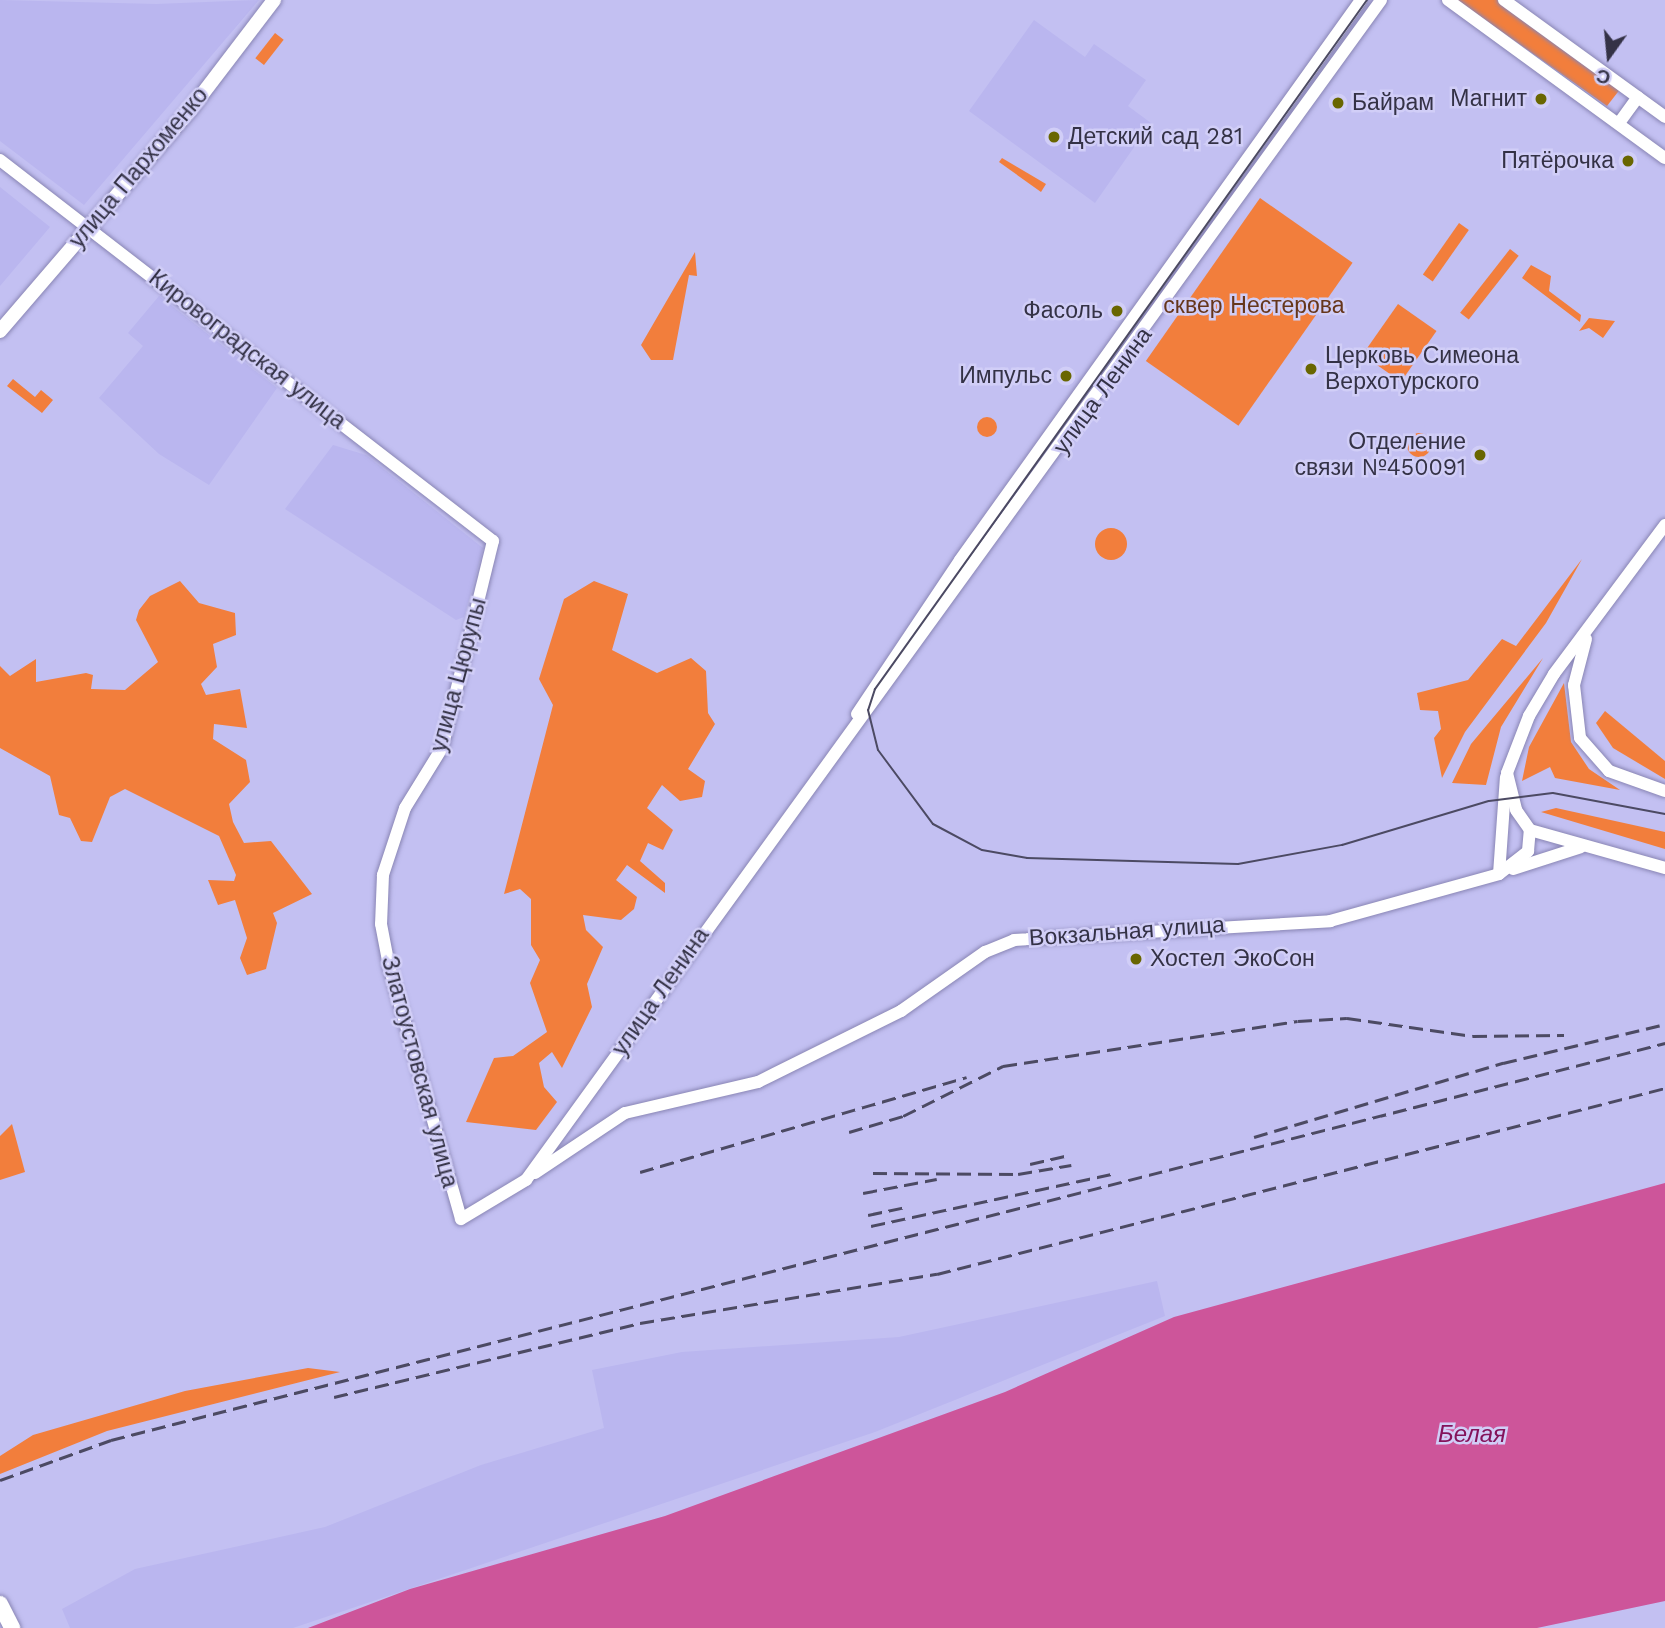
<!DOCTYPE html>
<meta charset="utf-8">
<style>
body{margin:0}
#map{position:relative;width:1665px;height:1628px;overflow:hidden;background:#c3c0f2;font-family:"Work Sans",sans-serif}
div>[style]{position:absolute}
.built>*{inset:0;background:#bab6ef}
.green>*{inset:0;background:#f27e3c;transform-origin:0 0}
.round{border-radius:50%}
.water>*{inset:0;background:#cd559a}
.roads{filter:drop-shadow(0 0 2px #8985b4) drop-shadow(0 0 2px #8985b4)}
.tertiary>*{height:12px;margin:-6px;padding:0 6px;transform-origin:6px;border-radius:6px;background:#fff}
.secondary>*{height:14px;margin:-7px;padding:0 7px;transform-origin:7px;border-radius:7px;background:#fff}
.primary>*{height:16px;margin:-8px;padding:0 8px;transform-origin:8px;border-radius:8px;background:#fff}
.tram>*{height:2px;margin:-1px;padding:0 1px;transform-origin:1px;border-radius:1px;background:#4c4a63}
.rail>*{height:2.5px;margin-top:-1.25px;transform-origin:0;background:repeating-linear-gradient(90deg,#4c4a63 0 14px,transparent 0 21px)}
.dots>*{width:19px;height:19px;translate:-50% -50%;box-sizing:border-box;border:4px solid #d1cef7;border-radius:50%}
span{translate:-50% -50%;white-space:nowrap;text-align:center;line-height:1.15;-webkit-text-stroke:5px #d1cef7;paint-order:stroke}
.poi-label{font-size:23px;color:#343246}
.right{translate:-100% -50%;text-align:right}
.left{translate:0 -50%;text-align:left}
.street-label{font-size:23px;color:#343246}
.park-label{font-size:23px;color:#66361b}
.water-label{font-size:24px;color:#84135b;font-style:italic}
.north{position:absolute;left:1574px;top:21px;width:70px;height:70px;-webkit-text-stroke:5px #d1cef7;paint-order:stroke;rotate:195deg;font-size:19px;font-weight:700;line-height:28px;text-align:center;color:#343246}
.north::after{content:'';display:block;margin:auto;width:24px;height:32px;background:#343246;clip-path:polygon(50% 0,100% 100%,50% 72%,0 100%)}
</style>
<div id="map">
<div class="built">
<i style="clip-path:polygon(0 0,156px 4px,259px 0,84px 205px,0 141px)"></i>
<i style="clip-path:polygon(1034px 20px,1085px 57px,1094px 44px,1146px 80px,1128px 106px,1151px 123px,1095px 203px,969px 111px)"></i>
<i style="clip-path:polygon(0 187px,50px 227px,0 286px)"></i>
<i style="clip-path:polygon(159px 296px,277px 388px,209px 485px,159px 454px,99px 398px,143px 346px,128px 333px)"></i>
<i style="clip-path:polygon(333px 445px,366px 455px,483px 548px,464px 617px,456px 620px,285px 509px)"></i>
<i style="clip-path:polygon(1157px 1281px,1165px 1316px,875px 1432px,293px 1628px,70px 1628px,62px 1609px,135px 1569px,325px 1527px,481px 1465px,604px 1428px,592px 1370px,682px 1352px,899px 1337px)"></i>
</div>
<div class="green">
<i style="clip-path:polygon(1457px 0,1497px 0,1621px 88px,1607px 106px)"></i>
<i style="left:275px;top:33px;width:11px;height:32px;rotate:38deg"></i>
<i style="clip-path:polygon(1002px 158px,1046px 184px,1041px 192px,999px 162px)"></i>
<i style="left:1260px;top:198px;width:113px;height:199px;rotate:35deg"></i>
<i style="left:1459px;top:223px;width:12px;height:63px;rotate:35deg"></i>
<i style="left:1510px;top:249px;width:11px;height:81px;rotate:38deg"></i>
<i style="clip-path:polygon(695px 252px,697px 276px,689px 275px,673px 360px,651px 360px,641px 345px)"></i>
<i style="clip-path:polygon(1531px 265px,1551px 276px,1549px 291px,1581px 315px,1580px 322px,1522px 278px)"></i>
<i style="left:1398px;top:304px;width:47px;height:62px;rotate:35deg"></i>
<i style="clip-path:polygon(1589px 318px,1615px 321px,1603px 338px,1589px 328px,1579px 331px)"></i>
<i style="clip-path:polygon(13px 379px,35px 397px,41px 390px,53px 400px,42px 413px,7px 386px)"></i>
<i class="round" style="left:977px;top:417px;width:20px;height:20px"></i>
<i class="round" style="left:1407px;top:433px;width:24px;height:24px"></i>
<i class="round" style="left:1095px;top:528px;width:32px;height:32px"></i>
<i style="clip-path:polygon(1582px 559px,1546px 623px,1465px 732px,1442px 778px,1434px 738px,1441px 729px,1438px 711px,1420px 710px,1417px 693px,1468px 680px,1502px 639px,1516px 646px)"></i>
<i style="clip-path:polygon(180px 581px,199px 603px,235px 613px,236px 635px,213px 644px,217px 667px,201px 684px,206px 695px,240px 689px,247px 728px,214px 724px,213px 739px,246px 760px,250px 782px,229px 804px,233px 822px,244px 843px,271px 841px,312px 894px,273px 913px,277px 923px,266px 969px,247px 975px,240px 958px,247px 938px,235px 900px,218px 905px,208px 880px,234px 881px,236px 875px,219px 836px,125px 789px,110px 797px,92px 842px,81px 841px,70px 818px,59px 815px,50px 776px,0 748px,0 666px,10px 676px,36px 659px,36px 682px,86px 673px,93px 675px,91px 689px,125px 690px,158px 662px,136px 620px,139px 610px,150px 596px)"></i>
<i style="clip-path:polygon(594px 581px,628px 594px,612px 650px,657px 673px,691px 658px,706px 671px,708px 713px,715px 724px,688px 769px,705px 781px,702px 797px,680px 801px,662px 785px,647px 808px,673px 830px,663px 850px,648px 843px,640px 861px,665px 883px,665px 893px,627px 865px,616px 880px,637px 897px,634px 909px,621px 920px,583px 915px,586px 930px,603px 947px,587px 984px,592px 1007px,562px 1068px,552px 1052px,539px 1063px,544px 1087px,557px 1102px,536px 1130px,466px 1122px,494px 1058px,513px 1056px,547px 1032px,530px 983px,540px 960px,531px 945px,531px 899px,520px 889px,504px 894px,553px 705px,539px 679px,564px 599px)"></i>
<i style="clip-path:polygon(1543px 658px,1501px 727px,1486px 785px,1452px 783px,1471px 744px)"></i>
<i style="clip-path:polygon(1564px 683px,1571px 742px,1589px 769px,1620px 790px,1555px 778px,1550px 767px,1522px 781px,1529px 747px)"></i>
<i style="clip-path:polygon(1605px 711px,1665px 761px,1665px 779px,1613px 748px,1596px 723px)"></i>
<i style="clip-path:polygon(1556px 808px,1665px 832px,1665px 849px,1541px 812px)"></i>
<i style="clip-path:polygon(12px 1124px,25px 1172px,0 1180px,0 1136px)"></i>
<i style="clip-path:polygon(308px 1368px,340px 1372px,107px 1431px,0 1474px,0 1456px,33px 1435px,185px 1391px)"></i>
</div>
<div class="water">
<i style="clip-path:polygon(1665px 1183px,1665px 1601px,1537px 1628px,308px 1628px,410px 1589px,665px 1516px,1005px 1392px,1174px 1317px)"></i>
</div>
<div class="roads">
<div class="tertiary">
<i style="left:1448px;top:0;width:268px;rotate:36.1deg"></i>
<i style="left:1504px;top:0;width:199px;rotate:36deg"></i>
<i style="left:1619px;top:123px;width:32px;rotate:-54deg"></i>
<i style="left:0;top:160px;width:623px;rotate:37.7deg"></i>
<i style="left:493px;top:541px;width:213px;rotate:103.8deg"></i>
<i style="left:442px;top:748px;width:70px;rotate:121.7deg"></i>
<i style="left:405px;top:808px;width:71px;rotate:108.2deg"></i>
<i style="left:383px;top:875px;width:49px;rotate:92.3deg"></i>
<i style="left:381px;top:924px;width:43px;rotate:79.2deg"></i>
<i style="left:389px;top:966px;width:263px;rotate:74.1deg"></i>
<i style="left:461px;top:1219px;width:76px;rotate:-31deg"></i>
<i style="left:526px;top:1180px;width:1457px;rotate:-54.07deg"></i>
<i style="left:1665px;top:525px;width:186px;rotate:126.7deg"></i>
<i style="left:1554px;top:674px;width:49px;rotate:120.8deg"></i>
<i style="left:1529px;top:716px;width:61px;rotate:111.1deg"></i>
<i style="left:1507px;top:773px;width:38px;rotate:76deg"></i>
<i style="left:1516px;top:810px;width:24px;rotate:55deg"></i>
<i style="left:1530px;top:830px;width:140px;rotate:15.7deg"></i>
<i style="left:1586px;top:639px;width:48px;rotate:104.6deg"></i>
<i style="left:1574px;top:685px;width:53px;rotate:83.5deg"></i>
<i style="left:1580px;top:738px;width:44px;rotate:48.7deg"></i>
<i style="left:1609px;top:771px;width:59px;rotate:19.7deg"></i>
<i style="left:857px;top:714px;width:185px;rotate:-56.2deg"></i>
<i style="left:960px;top:560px;width:689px;rotate:-54.39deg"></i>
<i style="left:1513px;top:869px;width:71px;rotate:-17.9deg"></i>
<i style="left:1499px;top:874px;width:97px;rotate:-85.9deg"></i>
<i style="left:535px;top:1173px;width:108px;rotate:-33.7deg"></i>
<i style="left:625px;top:1113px;width:137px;rotate:-13.1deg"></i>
<i style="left:758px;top:1082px;width:160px;rotate:-26.4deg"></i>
<i style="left:901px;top:1011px;width:103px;rotate:-35.1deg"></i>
<i style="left:985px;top:952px;width:31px;rotate:-22deg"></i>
<i style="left:1014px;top:940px;width:317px;rotate:-3.4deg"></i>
<i style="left:1330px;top:921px;width:175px;rotate:-15.5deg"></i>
<i style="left:1499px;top:874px;width:37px;rotate:-38deg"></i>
<i style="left:1528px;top:851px;width:21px;rotate:-85deg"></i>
</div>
<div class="secondary">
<i style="left:0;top:331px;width:293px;rotate:-49.3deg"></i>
<i style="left:191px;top:109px;width:137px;rotate:-52.7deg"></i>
</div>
<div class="primary">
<i style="left:0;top:1604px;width:27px;rotate:63deg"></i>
</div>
</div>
<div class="tram">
<i style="left:1367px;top:0;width:847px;rotate:125.53deg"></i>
<i style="left:875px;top:689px;width:22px;rotate:108deg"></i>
<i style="left:868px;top:710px;width:41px;rotate:76deg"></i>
<i style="left:878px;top:750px;width:92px;rotate:53.4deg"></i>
<i style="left:933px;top:824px;width:55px;rotate:28deg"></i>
<i style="left:982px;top:850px;width:46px;rotate:10.1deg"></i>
<i style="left:1027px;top:858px;width:211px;rotate:1.6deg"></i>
<i style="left:1238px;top:864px;width:106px;rotate:-10.4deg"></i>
<i style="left:1342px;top:845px;width:153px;rotate:-16.7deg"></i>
<i style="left:1489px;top:801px;width:64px;rotate:-7.1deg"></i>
<i style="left:1553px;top:793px;width:114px;rotate:10.6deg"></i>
</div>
<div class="rail">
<i style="left:849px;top:1132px;width:56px;rotate:-16.5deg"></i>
<i style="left:903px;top:1116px;width:112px;rotate:-26.6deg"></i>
<i style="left:1003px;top:1066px;width:298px;rotate:-8.7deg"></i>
<i style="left:1298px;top:1021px;width:49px;rotate:-3.5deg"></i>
<i style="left:1347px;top:1018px;width:127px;rotate:8.1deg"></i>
<i style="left:1473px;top:1036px;width:91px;rotate:-0.6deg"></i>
<i style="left:1254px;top:1137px;width:260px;rotate:-16.6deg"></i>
<i style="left:1503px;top:1063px;width:167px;rotate:-13.5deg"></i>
<i style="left:1030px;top:1164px;width:39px;rotate:-13deg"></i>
<i style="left:640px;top:1172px;width:340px;rotate:-16.2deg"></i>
<i style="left:873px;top:1173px;width:145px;rotate:0.4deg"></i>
<i style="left:1018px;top:1174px;width:54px;rotate:-9.6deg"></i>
<i style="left:863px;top:1193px;width:75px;rotate:-10.7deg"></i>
<i style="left:868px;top:1215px;width:38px;rotate:-12deg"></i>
<i style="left:871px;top:1226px;width:246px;rotate:-12.2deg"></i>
<i style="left:334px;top:1397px;width:315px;rotate:-13.6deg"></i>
<i style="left:640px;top:1323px;width:301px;rotate:-9.4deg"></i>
<i style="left:937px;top:1274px;width:751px;rotate:-14.33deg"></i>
<i style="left:0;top:1480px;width:118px;rotate:-19.8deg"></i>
<i style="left:111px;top:1440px;width:1604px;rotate:-14.33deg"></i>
</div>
<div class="dots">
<i style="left:1541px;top:99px;background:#696600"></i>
<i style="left:1338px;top:103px;background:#696600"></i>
<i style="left:1054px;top:137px;background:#696600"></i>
<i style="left:1628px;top:161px;background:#696600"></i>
<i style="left:1117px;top:311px;background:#696600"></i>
<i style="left:1311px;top:369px;background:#696600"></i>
<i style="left:1066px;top:376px;background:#696600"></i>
<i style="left:1480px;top:455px;background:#696600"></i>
<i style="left:1136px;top:959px;background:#696600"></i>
</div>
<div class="poi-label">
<span class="right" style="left:1527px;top:99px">Магнит</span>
<span class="left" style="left:1352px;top:103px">Байрам</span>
<span class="left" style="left:1068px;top:137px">Детский сад 281</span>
<span class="right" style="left:1614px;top:161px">Пятёрочка</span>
<span class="right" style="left:1103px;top:311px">Фасоль</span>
<span class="left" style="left:1325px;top:369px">Церковь Симеона<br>Верхотурского</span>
<span class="right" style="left:1052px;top:376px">Импульс</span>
<span class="right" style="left:1466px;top:455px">Отделение<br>связи №450091</span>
<span class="left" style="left:1150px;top:959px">Хостел ЭкоСон</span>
</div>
<div class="street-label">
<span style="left:139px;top:168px;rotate:-50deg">улица Пархоменко</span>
<span style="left:247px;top:350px;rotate:38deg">Кировоградская улица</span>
<span style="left:1103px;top:391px;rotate:-54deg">улица Ленина</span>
<span style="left:459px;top:675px;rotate:-75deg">улица Цюрупы</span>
<span style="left:1127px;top:932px;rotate:-4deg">Вокзальная улица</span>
<span style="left:661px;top:992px;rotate:-55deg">улица Ленина</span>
<span style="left:419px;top:1072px;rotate:75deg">Златоустовская улица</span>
</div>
<div class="park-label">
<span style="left:1254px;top:306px">сквер Нестерова</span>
</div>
<div class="water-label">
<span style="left:1472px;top:1435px">Белая</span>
</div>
<div class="north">С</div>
</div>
